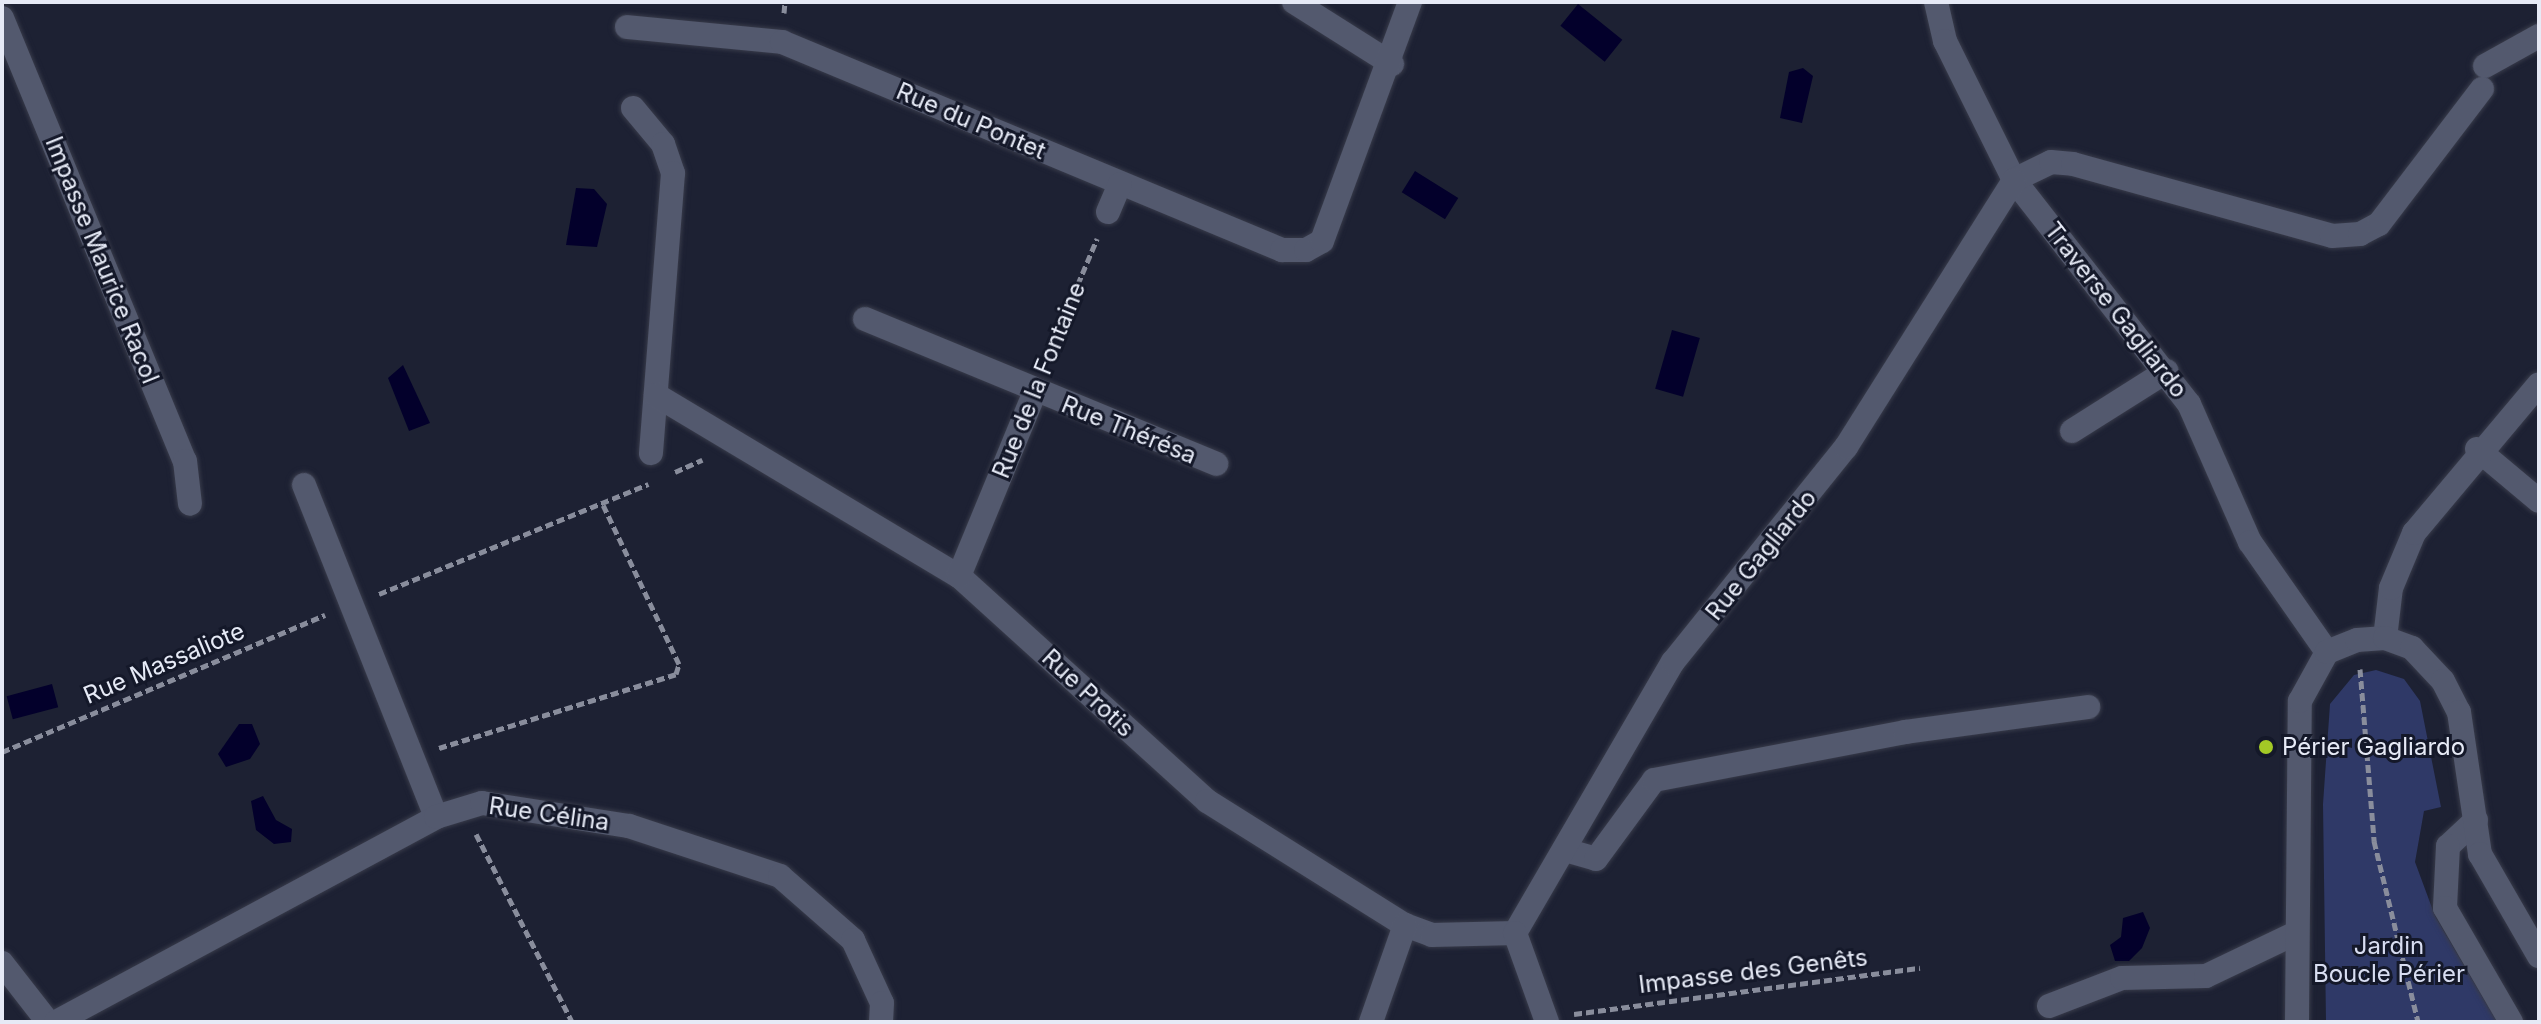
<!DOCTYPE html>
<meta charset="utf-8">
<style>
body{margin:0}
#map{position:relative;width:2541px;height:1024px;overflow:hidden;background:#1d2133;font-family:Inter,sans-serif}
div>[style]{position:absolute}
.green>*{inset:0;background:#2f3967}
.water>*{inset:0;background:#03002b;transform-origin:0 0}
.path>*{height:5px;margin-top:-2.5px;transform-origin:0;background:repeating-linear-gradient(90deg,#898d9c 0 8px,transparent 0 12px)}
.roads{filter:drop-shadow(0 0 2px #383b4a) drop-shadow(0 0 2px #383b4a)}
.minor>*{height:24px;margin:-12px;padding:0 12px;transform-origin:12px;border-radius:12px;background:#53596e}
.dots>*{width:22px;height:22px;translate:-50% -50%;box-sizing:border-box;border:4px solid #141829;border-radius:50%}
span{translate:-50% -50%;white-space:nowrap;text-align:center;line-height:1.15;-webkit-text-stroke:6px #141829;paint-order:stroke}
.street-label{font-size:24px;color:#e6eaf6}
.poi-label{font-size:24px;color:#e6eaf6}
.left{translate:0 -50%;text-align:left}
.park-label{font-size:24px;color:#d8ddf1}
.frame{position:absolute;inset:0;border:4px solid #e6eaf6;pointer-events:none}
</style>
<div id="map">
<div class="green">
<i style="clip-path:polygon(2376px 670px,2404px 679px,2420px 701px,2441px 807px,2424px 811px,2415px 862px,2435px 916px,2497px 1022px,2326px 1022px,2323px 804px,2330px 704px,2354px 675px)"></i>
</div>
<div class="water">
<i style="left:1578px;top:4px;width:57px;height:28px;rotate:39deg"></i>
<i style="clip-path:polygon(1803px 68px,1813px 76px,1802px 123px,1780px 118px,1789px 72px)"></i>
<i style="left:1415px;top:171px;width:51px;height:25px;rotate:32deg"></i>
<i style="clip-path:polygon(576px 188px,594px 189px,607px 204px,597px 247px,566px 245px)"></i>
<i style="left:1672px;top:330px;width:29px;height:61px;rotate:16deg"></i>
<i style="clip-path:polygon(403px 365px,430px 423px,409px 431px,388px 378px)"></i>
<i style="left:52px;top:684px;width:24px;height:47px;rotate:75deg"></i>
<i style="clip-path:polygon(239px 724px,252px 724px,260px 744px,250px 759px,226px 767px,218px 754px)"></i>
<i style="clip-path:polygon(263px 796px,276px 820px,292px 829px,291px 842px,274px 844px,256px 830px,251px 801px)"></i>
<i style="clip-path:polygon(2143px 912px,2150px 928px,2142px 948px,2129px 961px,2115px 961px,2110px 945px,2121px 937px,2123px 918px)"></i>
</div>
<div class="path">
<i style="left:784px;top:13px;width:11px;rotate:-85deg"></i>
<i style="left:1045px;top:362px;width:134px;rotate:-67.1deg"></i>
<i style="left:675px;top:472px;width:30px;rotate:-24deg"></i>
<i style="left:379px;top:594px;width:291px;rotate:-22.2deg"></i>
<i style="left:2360px;top:669px;width:173px;rotate:85.3deg"></i>
<i style="left:2374px;top:841px;width:186px;rotate:76.3deg"></i>
<i style="left:439px;top:748px;width:248px;rotate:-17.3deg"></i>
<i style="left:676px;top:674px;width:10px;rotate:-73deg"></i>
<i style="left:679px;top:664px;width:176px;rotate:-115.5deg"></i>
<i style="left:2px;top:752px;width:351px;rotate:-23deg"></i>
<i style="left:476px;top:834px;width:211px;rotate:62.9deg"></i>
<i style="left:1574px;top:1014px;width:349px;rotate:-7.6deg"></i>
</div>
<div class="roads">
<div class="minor">
<i style="left:1294px;top:2px;width:116px;rotate:32.3deg"></i>
<i style="left:1936px;top:2px;width:40px;rotate:77deg"></i>
<i style="left:1945px;top:41px;width:155px;rotate:63.6deg"></i>
<i style="left:2014px;top:180px;width:284px;rotate:52deg"></i>
<i style="left:2189px;top:404px;width:151px;rotate:66.2deg"></i>
<i style="left:2250px;top:542px;width:134px;rotate:55deg"></i>
<i style="left:2px;top:18px;width:479px;rotate:67.6deg"></i>
<i style="left:185px;top:461px;width:43px;rotate:83.4deg"></i>
<i style="left:627px;top:27px;width:156px;rotate:5.5deg"></i>
<i style="left:782px;top:42px;width:542px;rotate:22.59deg"></i>
<i style="left:1282px;top:250px;width:24px"></i>
<i style="left:1306px;top:250px;width:18px;rotate:-29deg"></i>
<i style="left:1322px;top:241px;width:255px;rotate:-69.8deg"></i>
<i style="left:2485px;top:66px;width:62px;rotate:-29.1deg"></i>
<i style="left:633px;top:108px;width:47px;rotate:50.2deg"></i>
<i style="left:663px;top:144px;width:31px;rotate:71deg"></i>
<i style="left:673px;top:173px;width:281px;rotate:94.5deg"></i>
<i style="left:2014px;top:180px;width:41px;rotate:-25.9deg"></i>
<i style="left:2051px;top:162px;width:22px;rotate:5deg"></i>
<i style="left:2073px;top:164px;width:269px;rotate:15.5deg"></i>
<i style="left:2332px;top:236px;width:28px;rotate:-4deg"></i>
<i style="left:2360px;top:234px;width:21px;rotate:-28deg"></i>
<i style="left:2379px;top:224px;width:170px;rotate:-52.7deg"></i>
<i style="left:1108px;top:212px;width:30px;rotate:-67deg"></i>
<i style="left:865px;top:319px;width:380px;rotate:22.4deg"></i>
<i style="left:656px;top:395px;width:353px;rotate:30.9deg"></i>
<i style="left:959px;top:576px;width:335px;rotate:42.2deg"></i>
<i style="left:1207px;top:801px;width:234px;rotate:32.1deg"></i>
<i style="left:1405px;top:925px;width:29px;rotate:20deg"></i>
<i style="left:1432px;top:935px;width:83px;rotate:-1.4deg"></i>
<i style="left:2072px;top:431px;width:112px;rotate:-32.3deg"></i>
<i style="left:2477px;top:449px;width:81px;rotate:40deg"></i>
<i style="left:304px;top:485px;width:357px;rotate:68.3deg"></i>
<i style="left:959px;top:576px;width:199px;rotate:-67.6deg"></i>
<i style="left:2385px;top:638px;width:50px;rotate:-83.2deg"></i>
<i style="left:2391px;top:588px;width:60px;rotate:-67.3deg"></i>
<i style="left:2414px;top:533px;width:194px;rotate:-50deg"></i>
<i style="left:2476px;top:820px;width:38px;rotate:137deg"></i>
<i style="left:2448px;top:846px;width:62px;rotate:92.8deg"></i>
<i style="left:2445px;top:908px;width:132px;rotate:59.9deg"></i>
<i style="left:1565px;top:850px;width:32px;rotate:16deg"></i>
<i style="left:1596px;top:859px;width:98px;rotate:-53.7deg"></i>
<i style="left:1654px;top:780px;width:256px;rotate:-10.8deg"></i>
<i style="left:1905px;top:732px;width:185px;rotate:-7.8deg"></i>
<i style="left:1515px;top:933px;width:314px;rotate:-59.8deg"></i>
<i style="left:1673px;top:662px;width:276px;rotate:-51.2deg"></i>
<i style="left:1846px;top:447px;width:315px;rotate:-57.8deg"></i>
<i style="left:1515px;top:933px;width:95px;rotate:70.2deg"></i>
<i style="left:2px;top:963px;width:75px;rotate:52.1deg"></i>
<i style="left:2049px;top:1006px;width:78px;rotate:-21deg"></i>
<i style="left:2122px;top:978px;width:84px;rotate:-1.4deg"></i>
<i style="left:2206px;top:976px;width:100px;rotate:-25.5deg"></i>
<i style="left:56px;top:1022px;width:432px;rotate:-28.3deg"></i>
<i style="left:436px;top:817px;width:48px;rotate:-16.9deg"></i>
<i style="left:482px;top:803px;width:149px;rotate:8.9deg"></i>
<i style="left:629px;top:826px;width:159px;rotate:18.3deg"></i>
<i style="left:780px;top:876px;width:97px;rotate:41.2deg"></i>
<i style="left:853px;top:940px;width:69px;rotate:65.3deg"></i>
<i style="left:882px;top:1003px;width:19px;rotate:93deg"></i>
<i style="left:1371px;top:1022px;width:103px;rotate:-70.7deg"></i>
<i style="left:2297px;top:1022px;width:321px;rotate:-89.5deg"></i>
<i style="left:2300px;top:701px;width:56px;rotate:-61.1deg"></i>
<i style="left:2327px;top:652px;width:32px;rotate:-22deg"></i>
<i style="left:2357px;top:640px;width:28px;rotate:-4deg"></i>
<i style="left:2385px;top:638px;width:29px;rotate:20deg"></i>
<i style="left:2412px;top:648px;width:45px;rotate:46.8deg"></i>
<i style="left:2443px;top:681px;width:35px;rotate:63deg"></i>
<i style="left:2459px;top:712px;width:144px;rotate:81.6deg"></i>
<i style="left:2480px;top:854px;width:118px;rotate:60deg"></i>
</div>
</div>
<div class="dots">
<i style="left:2266px;top:747px;background:#a3c926"></i>
</div>
<div class="street-label">
<span style="left:971px;top:121px;rotate:23deg">Rue du Pontet</span>
<span style="left:102px;top:260px;rotate:68deg">Impasse Maurice Racol</span>
<span style="left:2116px;top:310px;rotate:52deg">Traverse Gagliardo</span>
<span style="left:1039px;top:380px;rotate:-68deg">Rue de la Fontaine</span>
<span style="left:1129px;top:430px;rotate:22deg">Rue Thérésa</span>
<span style="left:1761px;top:555px;rotate:-51deg">Rue Gagliardo</span>
<span style="left:164px;top:663px;rotate:-23deg">Rue Massaliote</span>
<span style="left:1088px;top:693px;rotate:43deg">Rue Protis</span>
<span style="left:549px;top:814px;rotate:8deg">Rue Célina</span>
<span style="left:1753px;top:971px;rotate:-7deg">Impasse des Genêts</span>
</div>
<div class="poi-label">
<span class="left" style="left:2282px;top:747px">Périer Gagliardo</span>
</div>
<div class="park-label">
<span style="left:2389px;top:960px">Jardin<br>Boucle Périer</span>
</div>
<div class="frame"></div>
</div>
